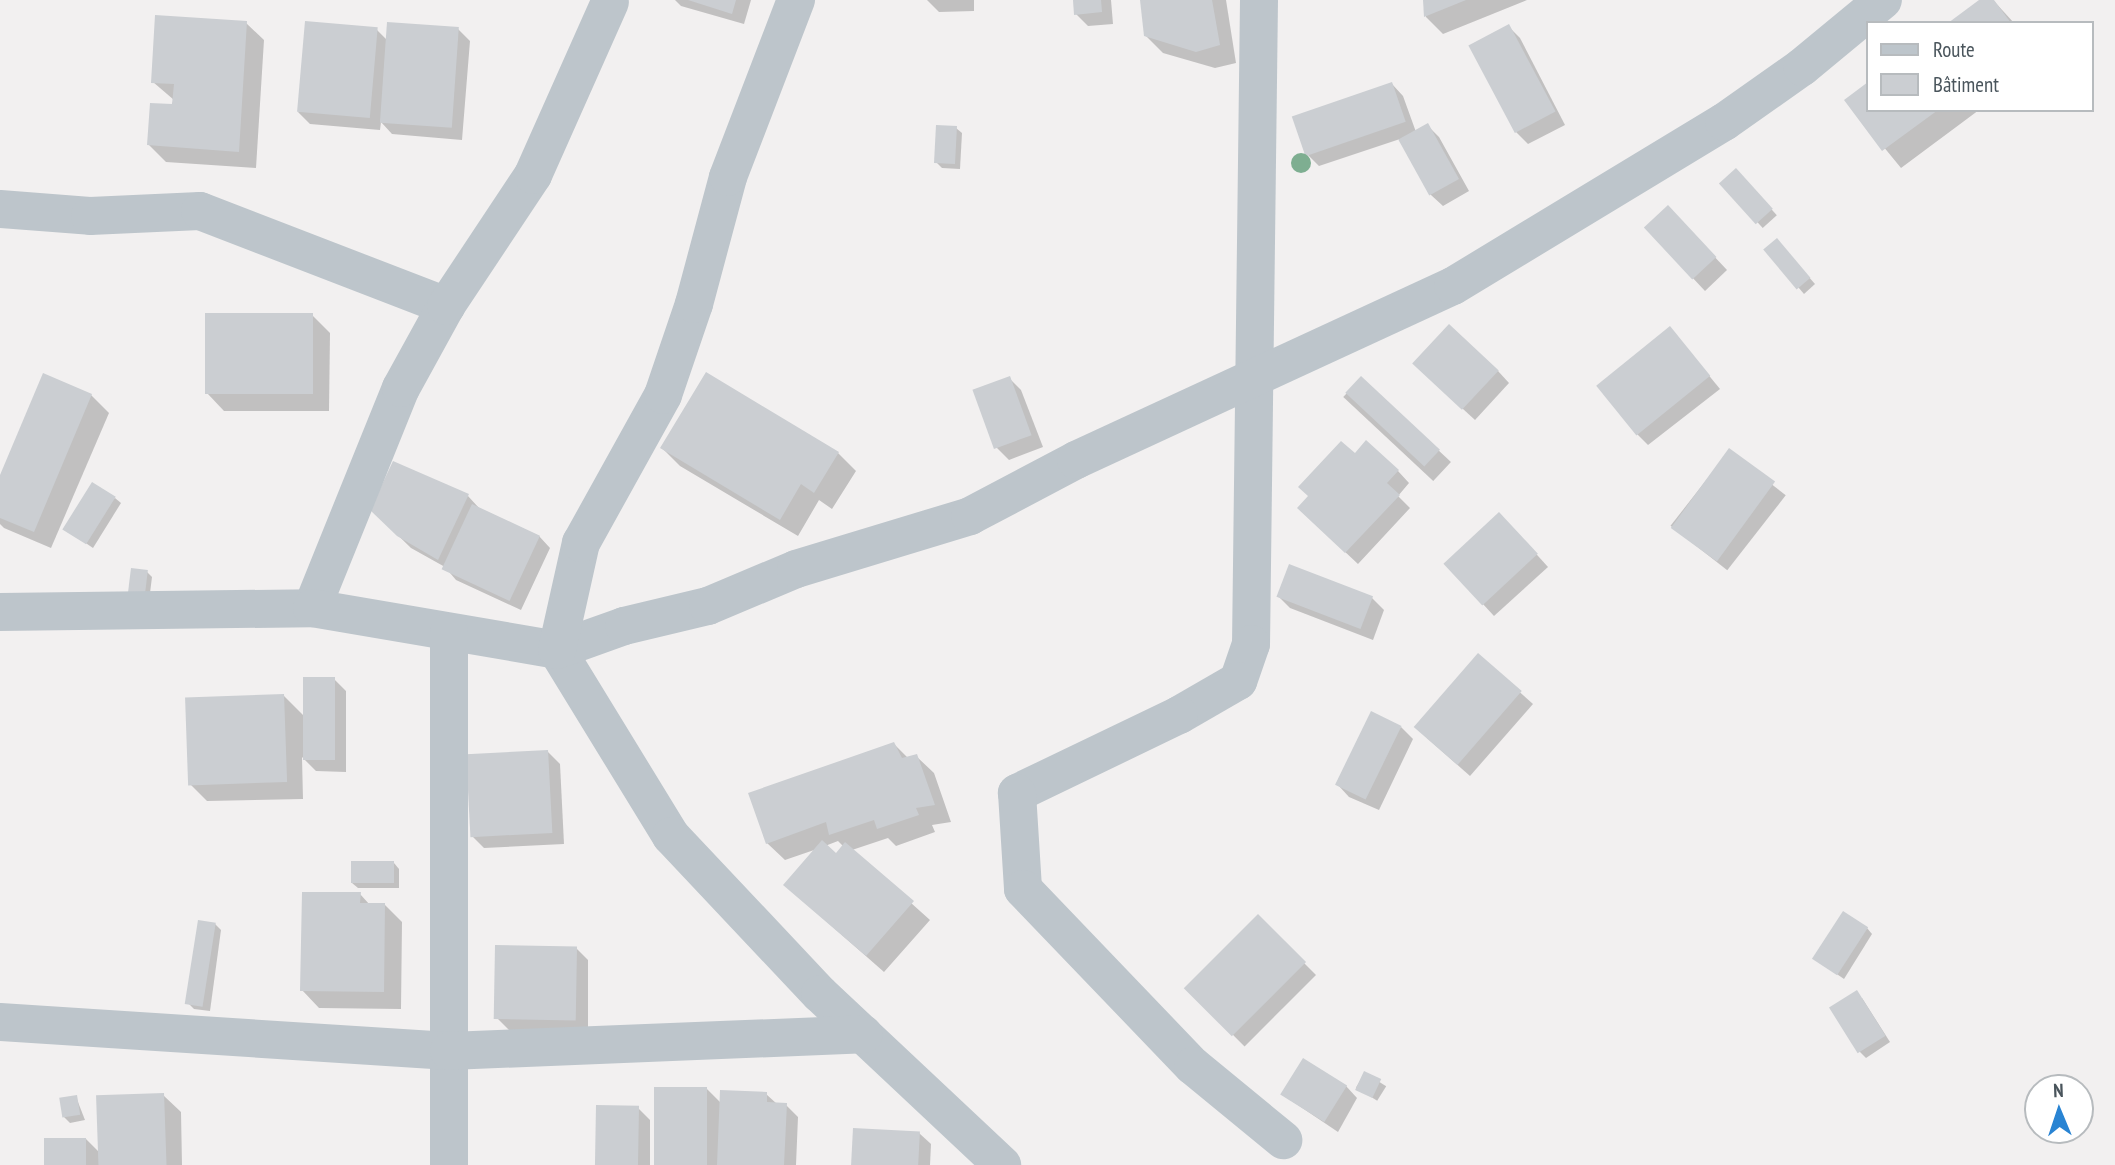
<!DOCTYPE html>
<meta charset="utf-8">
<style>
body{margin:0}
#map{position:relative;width:2115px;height:1165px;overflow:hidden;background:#f2f0f0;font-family:"PT Sans Narrow",sans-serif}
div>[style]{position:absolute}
.shadow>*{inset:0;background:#0003;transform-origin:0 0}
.building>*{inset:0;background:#cbced2;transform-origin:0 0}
.minor>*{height:38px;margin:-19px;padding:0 19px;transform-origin:19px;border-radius:19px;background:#bdc5cb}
.trees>*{width:20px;height:20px;margin:-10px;border-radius:50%;background:#7eae91}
span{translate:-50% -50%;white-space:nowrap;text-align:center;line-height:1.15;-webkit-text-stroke:5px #fff;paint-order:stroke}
.legend{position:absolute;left:1866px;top:21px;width:228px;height:91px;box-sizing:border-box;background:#fff;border:2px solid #b7bbbe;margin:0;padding:9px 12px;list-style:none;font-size:21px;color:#4a555c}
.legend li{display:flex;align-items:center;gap:14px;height:35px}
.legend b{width:35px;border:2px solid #b7bbbe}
.north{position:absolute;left:2024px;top:1074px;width:70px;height:70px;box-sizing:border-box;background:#fff;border:2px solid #b7bbbe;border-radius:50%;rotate:358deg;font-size:19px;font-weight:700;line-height:28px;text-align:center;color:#4a555c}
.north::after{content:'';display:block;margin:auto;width:24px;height:32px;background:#2984d3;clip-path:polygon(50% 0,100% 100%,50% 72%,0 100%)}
</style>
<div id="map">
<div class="shadow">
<i style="clip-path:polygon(675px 0,751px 0,744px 24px,681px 6px)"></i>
<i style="clip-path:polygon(927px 0,974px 0,974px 11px,939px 12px)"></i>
<i style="clip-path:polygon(1075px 0,1111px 0,1113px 24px,1088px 26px,1076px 14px)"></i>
<i style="clip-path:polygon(1142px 0,1226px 0,1236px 63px,1215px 68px,1163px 53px,1145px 35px)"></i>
<i style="clip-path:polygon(1425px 0,1527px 0,1443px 34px,1426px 17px)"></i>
<i style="clip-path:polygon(1982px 0,1993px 0,2014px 23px,1951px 23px)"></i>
<i style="clip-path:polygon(246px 23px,264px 40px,256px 168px,166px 162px,149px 145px,174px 100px,153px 82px)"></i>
<i style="clip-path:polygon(1508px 26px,1520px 38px,1565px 125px,1528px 144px,1516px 132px)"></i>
<i style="clip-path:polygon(458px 29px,470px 41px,462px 140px,392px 134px,381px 122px,380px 130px,310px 124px,298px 112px,377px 30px,387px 40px)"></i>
<i style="clip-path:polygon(1392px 84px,1403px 96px,1416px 132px,1427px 125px,1439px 137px,1469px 191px,1443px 206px,1431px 195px,1400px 139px,1319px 166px,1307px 154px)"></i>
<i style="clip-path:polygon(1868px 84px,1868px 110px,1979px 110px,1901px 168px,1846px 101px)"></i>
<i style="clip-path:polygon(956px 128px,962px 133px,960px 169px,942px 168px,937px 163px)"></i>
<i style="left:1736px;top:170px;width:61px;height:19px;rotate:48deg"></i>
<i style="clip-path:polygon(1679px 219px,1727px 270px,1705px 291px,1646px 228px)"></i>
<i style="clip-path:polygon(1782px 246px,1815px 284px,1804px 294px,1766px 249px)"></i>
<i style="clip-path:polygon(312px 315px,330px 333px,329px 411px,224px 411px,207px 393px)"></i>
<i style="clip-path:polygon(1670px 328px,1720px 389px,1648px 445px,1636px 433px)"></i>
<i style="clip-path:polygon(1498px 371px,1509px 383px,1475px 420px,1426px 375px)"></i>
<i style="clip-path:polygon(1009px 378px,1021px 390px,1043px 447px,1009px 460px,997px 448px)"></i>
<i style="left:1361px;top:378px;width:123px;height:26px;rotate:43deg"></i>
<i style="clip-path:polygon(91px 395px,109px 413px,51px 548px,4px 528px,0 524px,0 479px)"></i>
<i style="clip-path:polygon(662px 448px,838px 453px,856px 471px,832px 509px,819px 500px,798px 536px,680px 466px)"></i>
<i style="left:1729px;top:451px;width:72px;height:95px;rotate:38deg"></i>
<i style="clip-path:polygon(1355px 456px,1398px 471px,1409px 483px,1398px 496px,1410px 508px,1358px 564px,1311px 520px)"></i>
<i style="clip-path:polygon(468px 496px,479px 508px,539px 536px,550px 548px,521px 610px,456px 580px,445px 567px,411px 548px,372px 510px)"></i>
<i style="clip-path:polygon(115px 498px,121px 503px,93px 548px,65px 529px)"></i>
<i style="clip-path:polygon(1511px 526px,1548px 567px,1494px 616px,1445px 563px)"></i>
<i style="clip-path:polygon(147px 572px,152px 577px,149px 601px,135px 599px)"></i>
<i style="clip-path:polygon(1278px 596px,1372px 598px,1384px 610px,1373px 640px,1290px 608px)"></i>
<i style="clip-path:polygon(1478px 655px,1533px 704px,1470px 776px,1427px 738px)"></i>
<i style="clip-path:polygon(334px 679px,346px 691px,346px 772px,316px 771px,302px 757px,303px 799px,207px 801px,190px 784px,283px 695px,304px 716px)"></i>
<i style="clip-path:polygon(1401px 727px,1413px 739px,1379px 810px,1349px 797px,1338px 785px)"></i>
<i style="clip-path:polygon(evenodd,894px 744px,908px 758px,916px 756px,934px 773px,951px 822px,932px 825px,935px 832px,896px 846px,888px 838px,852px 850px,930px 920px,884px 972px,785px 885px,817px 849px,785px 860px,767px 843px,894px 744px,838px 841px,843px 846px,836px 855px,825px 846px,838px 841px)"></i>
<i style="clip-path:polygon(548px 752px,560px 764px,564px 844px,484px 848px,472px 836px)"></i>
<i style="clip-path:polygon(394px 863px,399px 869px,399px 888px,358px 888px,352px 883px)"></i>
<i style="clip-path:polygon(360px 894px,370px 905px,385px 905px,402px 922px,401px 1009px,319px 1008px,302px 990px)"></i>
<i style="left:1258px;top:917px;width:82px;height:101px;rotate:45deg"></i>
<i style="clip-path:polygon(215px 924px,221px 930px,210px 1011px,194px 1009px,188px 1003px)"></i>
<i style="clip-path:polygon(1867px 928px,1872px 934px,1844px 979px,1815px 959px)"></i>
<i style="clip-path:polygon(576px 948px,588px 960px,588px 1030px,509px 1030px,497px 1018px)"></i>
<i style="clip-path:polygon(1862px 998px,1890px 1042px,1866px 1058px,1860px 1052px)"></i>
<i style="left:1365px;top:1073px;width:25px;height:17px;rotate:32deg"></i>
<i style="clip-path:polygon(1346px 1086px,1357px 1098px,1338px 1132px,1283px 1095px)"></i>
<i style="clip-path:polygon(706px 1088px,721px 1103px,766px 1094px,777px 1104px,786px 1105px,798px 1117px,796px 1165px,656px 1165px)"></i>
<i style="clip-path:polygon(163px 1095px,181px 1112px,182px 1165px,46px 1165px,86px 1139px,100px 1153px)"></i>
<i style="clip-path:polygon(76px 1097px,85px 1120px,70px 1123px,64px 1117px)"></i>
<i style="clip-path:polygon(638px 1108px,650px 1120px,650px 1165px,597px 1165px)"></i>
<i style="clip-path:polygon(919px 1133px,931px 1144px,930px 1165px,853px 1165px)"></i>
</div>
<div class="building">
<i style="clip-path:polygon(688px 0,736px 0,732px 14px)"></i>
<i style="clip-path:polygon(1073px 0,1101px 0,1102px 12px,1074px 15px)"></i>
<i style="clip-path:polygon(1140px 0,1212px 0,1220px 45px,1196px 52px,1144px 36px)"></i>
<i style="clip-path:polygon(1423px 0,1466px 0,1424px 17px)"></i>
<i style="clip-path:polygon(1979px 0,1994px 0,2011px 23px,1948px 23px)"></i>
<i style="clip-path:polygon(155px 15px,247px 21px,239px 152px,147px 145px,150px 103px,172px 104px,174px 84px,151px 83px)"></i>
<i style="left:305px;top:21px;width:73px;height:91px;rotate:5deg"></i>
<i style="left:387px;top:22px;width:72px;height:101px;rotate:4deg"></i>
<i style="left:1509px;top:24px;width:99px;height:46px;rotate:62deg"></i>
<i style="left:1392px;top:82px;width:42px;height:106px;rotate:71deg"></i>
<i style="clip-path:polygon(1868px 82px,1868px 110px,1938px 110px,1882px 151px,1844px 100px)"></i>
<i style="left:1428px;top:123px;width:64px;height:34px;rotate:61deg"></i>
<i style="left:936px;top:125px;width:21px;height:38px;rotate:3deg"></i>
<i style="left:1736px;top:168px;width:55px;height:23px;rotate:48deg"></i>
<i style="left:1668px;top:205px;width:71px;height:33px;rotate:47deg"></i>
<i style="left:1777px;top:238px;width:52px;height:18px;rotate:50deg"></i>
<i style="left:205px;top:313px;width:108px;height:81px"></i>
<i style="left:1449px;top:324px;width:68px;height:54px;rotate:43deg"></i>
<i style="left:1670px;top:326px;width:64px;height:95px;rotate:51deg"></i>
<i style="clip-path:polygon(706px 372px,839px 452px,814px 493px,801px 484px,780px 520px,660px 448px)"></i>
<i style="clip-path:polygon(43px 373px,92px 394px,34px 532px,0 518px,0 475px)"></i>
<i style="left:1010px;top:376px;width:63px;height:40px;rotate:70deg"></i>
<i style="left:1361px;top:376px;width:108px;height:23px;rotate:43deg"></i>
<i style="clip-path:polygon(1366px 440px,1399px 470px,1387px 483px,1400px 495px,1345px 553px,1297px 508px,1308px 496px,1298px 487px,1341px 441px,1355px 453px)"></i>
<i style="left:1729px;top:448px;width:57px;height:99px;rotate:36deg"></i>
<i style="clip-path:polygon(393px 461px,469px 494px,438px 560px,397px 536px,370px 510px)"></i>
<i style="left:92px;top:482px;width:28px;height:56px;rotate:32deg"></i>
<i style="left:472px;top:504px;width:75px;height:72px;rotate:25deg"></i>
<i style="left:1499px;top:512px;width:57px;height:76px;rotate:47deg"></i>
<i style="left:1289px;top:564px;width:90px;height:35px;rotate:21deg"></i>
<i style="left:131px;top:568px;width:17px;height:26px;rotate:7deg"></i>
<i style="left:1478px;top:653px;width:58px;height:98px;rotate:41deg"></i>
<i style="left:303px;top:677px;width:32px;height:83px"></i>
<i style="left:284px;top:694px;width:88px;height:99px;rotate:88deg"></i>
<i style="left:1371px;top:711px;width:34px;height:82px;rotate:26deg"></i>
<i style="clip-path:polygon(894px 742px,902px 758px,917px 754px,935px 805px,916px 808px,919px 815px,877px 829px,874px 820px,829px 835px,826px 822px,766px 844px,748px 793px)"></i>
<i style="left:548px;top:750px;width:83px;height:82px;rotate:87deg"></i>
<i style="clip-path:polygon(822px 840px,836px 853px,845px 842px,914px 901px,866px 956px,783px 885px)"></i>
<i style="left:351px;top:861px;width:43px;height:22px"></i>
<i style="clip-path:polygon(302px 892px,361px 892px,360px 903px,385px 903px,384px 992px,300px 991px)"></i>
<i style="left:1843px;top:911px;width:30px;height:57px;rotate:33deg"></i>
<i style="left:1258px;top:914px;width:68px;height:105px;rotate:45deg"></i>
<i style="left:198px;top:920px;width:18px;height:85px;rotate:9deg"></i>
<i style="left:495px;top:945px;width:82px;height:74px;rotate:1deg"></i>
<i style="left:1857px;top:990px;width:54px;height:33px;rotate:58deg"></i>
<i style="left:1303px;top:1058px;width:52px;height:43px;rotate:32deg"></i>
<i style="left:1364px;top:1071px;width:19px;height:21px;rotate:25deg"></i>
<i style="left:654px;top:1087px;width:53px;height:78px"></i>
<i style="clip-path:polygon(720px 1090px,767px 1092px,767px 1102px,787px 1103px,784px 1165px,717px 1165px)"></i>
<i style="left:164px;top:1093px;width:72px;height:68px;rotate:88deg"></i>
<i style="left:77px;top:1095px;width:20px;height:18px;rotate:81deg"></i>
<i style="left:596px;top:1105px;width:43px;height:60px;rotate:1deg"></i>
<i style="left:853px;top:1128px;width:67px;height:37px;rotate:3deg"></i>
<i style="left:44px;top:1138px;width:42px;height:27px"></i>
</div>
<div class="minor">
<i style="left:1259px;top:0;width:644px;rotate:90.71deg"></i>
<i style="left:1251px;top:644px;width:39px;rotate:109deg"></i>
<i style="left:1238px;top:681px;width:68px;rotate:150deg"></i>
<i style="left:1179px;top:715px;width:180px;rotate:154.3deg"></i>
<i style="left:1017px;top:793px;width:96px;rotate:86.4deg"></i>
<i style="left:1023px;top:889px;width:245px;rotate:46.2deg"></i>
<i style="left:1193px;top:1066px;width:117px;rotate:39.4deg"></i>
<i style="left:0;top:209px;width:90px;rotate:4.4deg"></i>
<i style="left:90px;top:216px;width:110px;rotate:-2.6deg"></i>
<i style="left:200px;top:211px;width:264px;rotate:21.1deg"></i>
<i style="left:312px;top:608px;width:237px;rotate:-68deg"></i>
<i style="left:401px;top:388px;width:94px;rotate:-61.2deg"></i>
<i style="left:446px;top:306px;width:157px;rotate:-56.4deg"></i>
<i style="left:533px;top:175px;width:189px;rotate:-66deg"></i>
<i style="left:0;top:612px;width:312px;rotate:-0.7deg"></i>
<i style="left:312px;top:608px;width:249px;rotate:9.7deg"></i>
<i style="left:557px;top:650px;width:218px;rotate:58.5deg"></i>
<i style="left:671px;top:836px;width:217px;rotate:46.7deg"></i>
<i style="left:820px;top:994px;width:250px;rotate:43.2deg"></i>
<i style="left:449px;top:632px;width:533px;rotate:90deg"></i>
<i style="left:557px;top:650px;width:71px;rotate:-19.7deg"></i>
<i style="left:624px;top:626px;width:86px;rotate:-13.4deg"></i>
<i style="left:708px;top:606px;width:95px;rotate:-22.8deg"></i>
<i style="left:796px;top:569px;width:182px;rotate:-16.9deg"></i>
<i style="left:970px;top:516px;width:120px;rotate:-27.8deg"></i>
<i style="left:1076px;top:460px;width:415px;rotate:-24.8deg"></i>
<i style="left:1453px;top:286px;width:317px;rotate:-31.2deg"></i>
<i style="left:1724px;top:122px;width:95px;rotate:-35.2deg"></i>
<i style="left:1802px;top:67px;width:105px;rotate:-39.6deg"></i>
<i style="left:557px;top:650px;width:110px;rotate:-77.4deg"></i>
<i style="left:581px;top:543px;width:169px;rotate:-61deg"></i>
<i style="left:663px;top:395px;width:96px;rotate:-71.2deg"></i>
<i style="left:694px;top:304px;width:131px;rotate:-75deg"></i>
<i style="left:728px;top:177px;width:190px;rotate:-69deg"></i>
<i style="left:0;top:1022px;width:450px;rotate:3.7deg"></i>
<i style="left:449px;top:1051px;width:415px;rotate:-2.3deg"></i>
</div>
<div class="trees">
<i style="left:1301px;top:163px"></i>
</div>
<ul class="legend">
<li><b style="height:9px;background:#bdc5cb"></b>Route</li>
<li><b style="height:19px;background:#cbced2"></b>Bâtiment</li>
</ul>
<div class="north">N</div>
</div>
